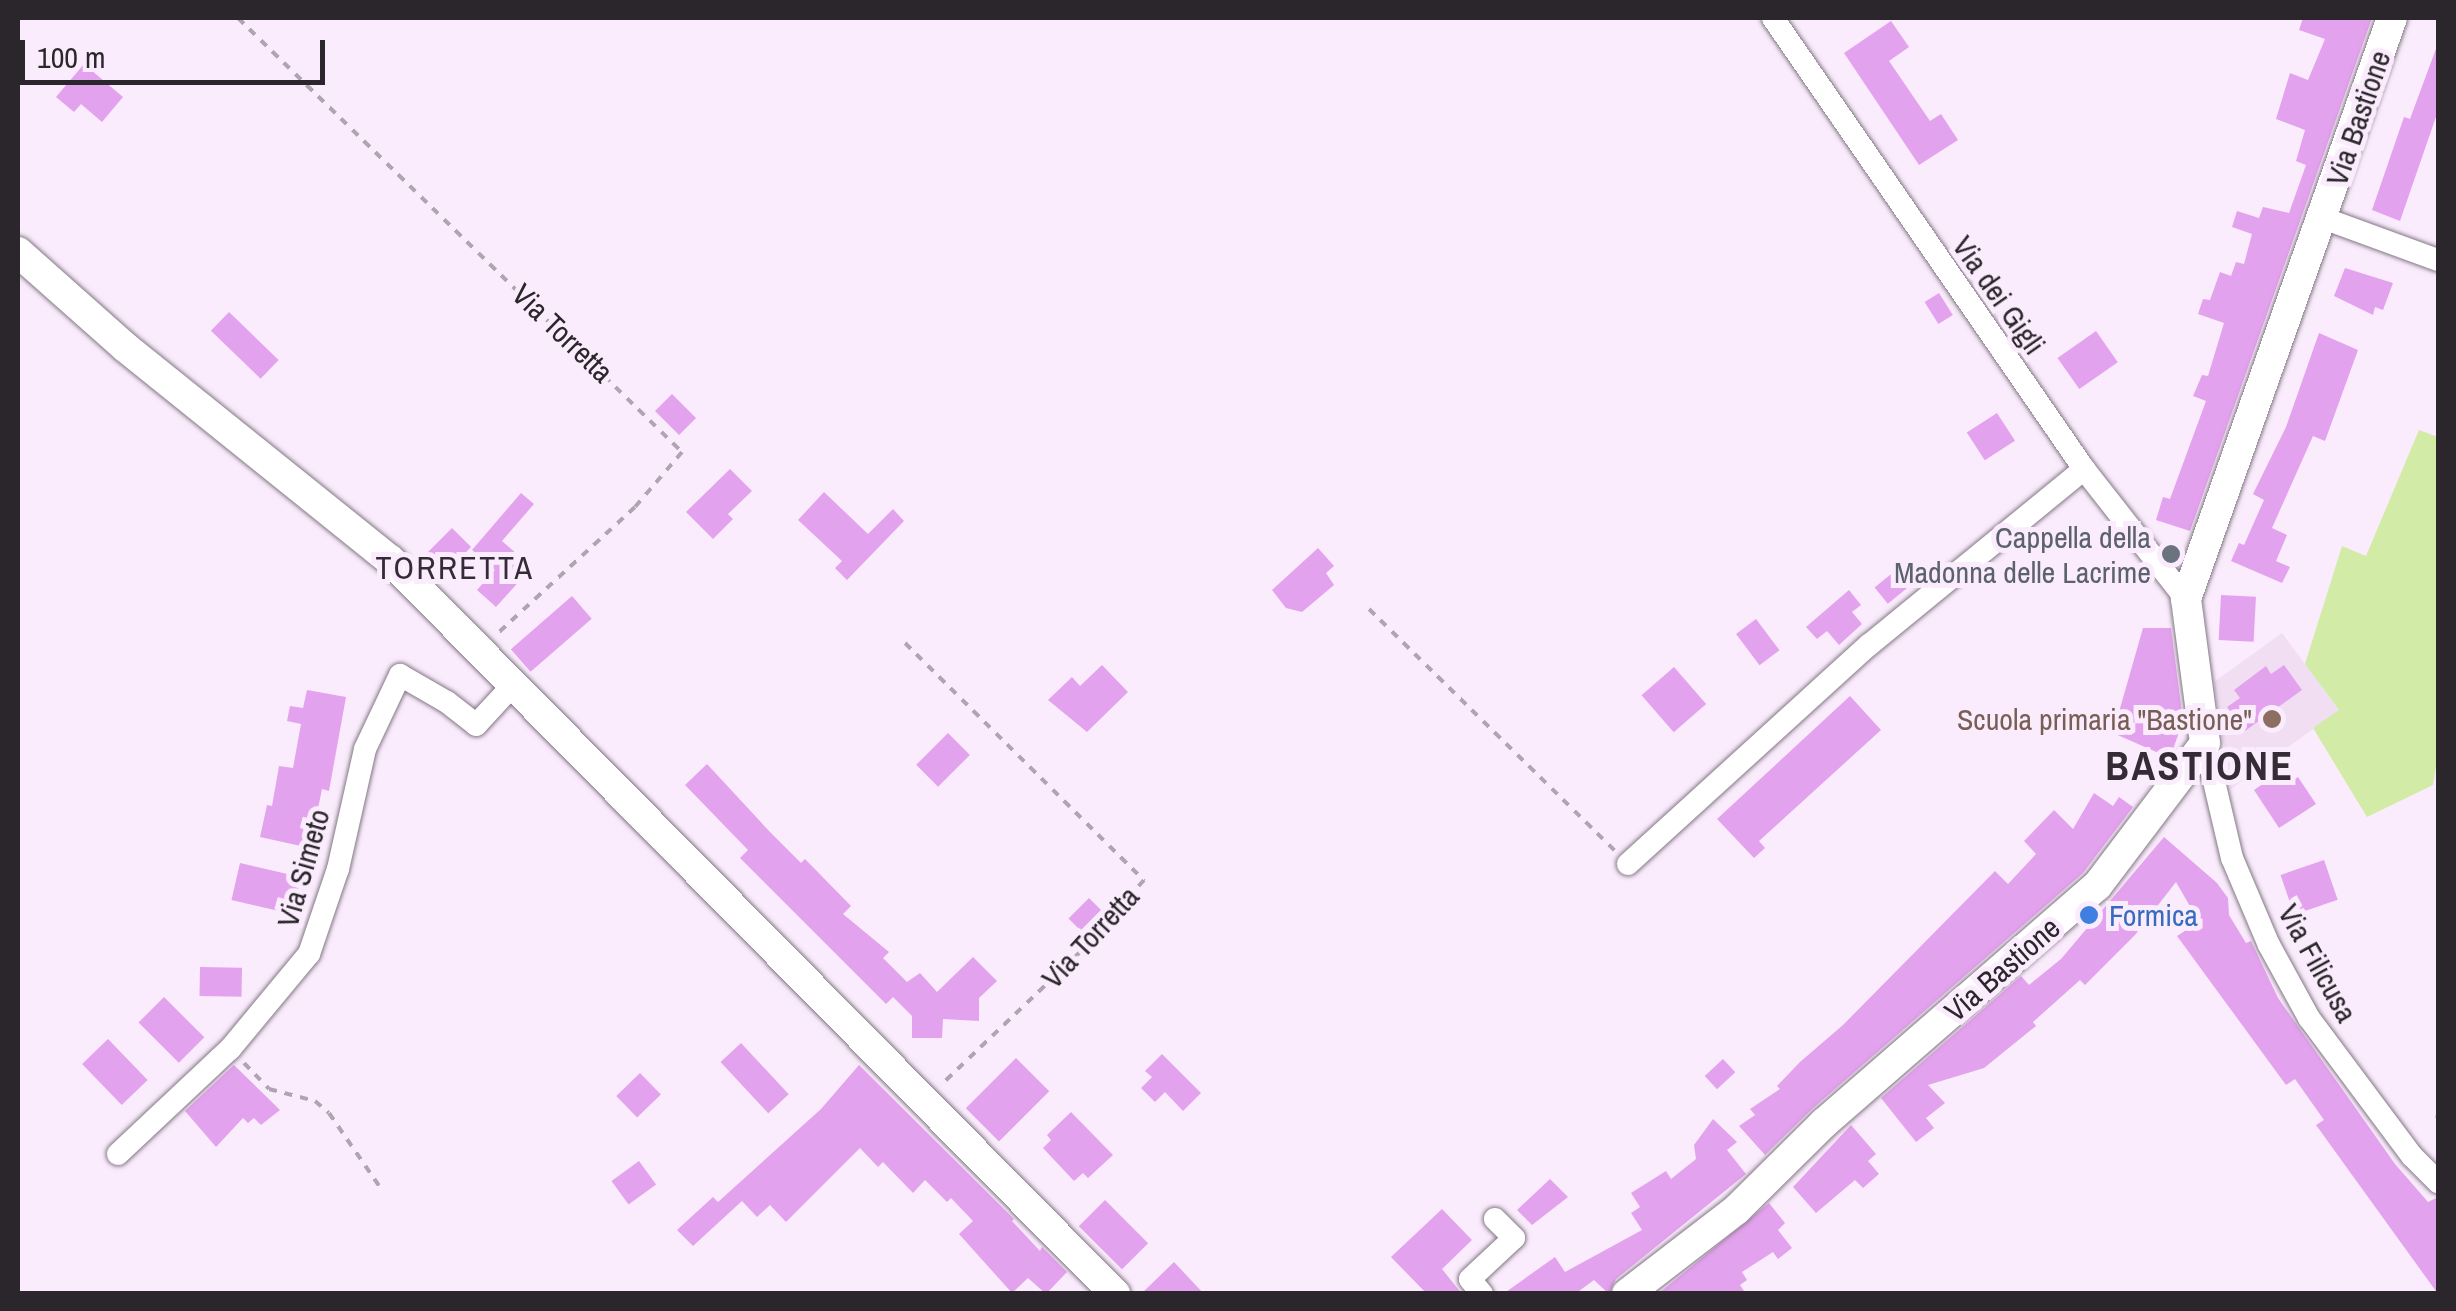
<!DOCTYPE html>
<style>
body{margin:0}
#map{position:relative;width:2456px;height:1311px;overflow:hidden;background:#faecfc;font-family:"Archivo Narrow",sans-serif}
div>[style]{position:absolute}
.built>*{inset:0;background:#f1def3}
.green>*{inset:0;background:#d2eba6}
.building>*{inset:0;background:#e3a2ed;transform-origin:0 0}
.path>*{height:4px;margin-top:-2px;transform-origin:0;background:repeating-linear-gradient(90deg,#afa5b1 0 8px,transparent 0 16px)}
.roads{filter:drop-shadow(0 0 2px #837785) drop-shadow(0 0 2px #837785)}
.minor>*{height:22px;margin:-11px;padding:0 11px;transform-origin:11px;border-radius:11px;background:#fff}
.tertiary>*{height:30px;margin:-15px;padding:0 15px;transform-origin:15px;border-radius:15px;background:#fff}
.dots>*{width:28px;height:28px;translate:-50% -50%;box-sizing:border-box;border:5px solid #faecfc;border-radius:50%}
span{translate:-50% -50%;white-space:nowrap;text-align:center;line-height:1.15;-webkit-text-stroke:10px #faecfc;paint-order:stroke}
.street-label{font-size:30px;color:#2a262b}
.worship-label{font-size:30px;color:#5b616d}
.right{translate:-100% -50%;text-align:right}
.education-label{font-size:30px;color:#785e54}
.shop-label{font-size:30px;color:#366cbe}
.left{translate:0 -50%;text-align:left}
.neighbourhood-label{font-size:32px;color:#352b36;letter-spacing:2.5px}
.district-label{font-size:40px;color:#352b36;font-weight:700;letter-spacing:2.5px}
.frame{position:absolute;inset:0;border:20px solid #2a262b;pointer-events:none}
.scale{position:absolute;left:20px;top:40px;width:305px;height:45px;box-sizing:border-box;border:5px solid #2a262b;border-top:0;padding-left:12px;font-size:30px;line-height:35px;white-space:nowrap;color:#2a262b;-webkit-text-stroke:8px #faecfc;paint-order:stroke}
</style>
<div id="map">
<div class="built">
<i style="clip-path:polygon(2282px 633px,2339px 710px,2231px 789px,2214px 682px)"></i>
</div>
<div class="green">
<i style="clip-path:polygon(2419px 430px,2438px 437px,2438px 754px,2433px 785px,2367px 817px,2313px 728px,2339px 710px,2305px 664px,2342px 546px,2366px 556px)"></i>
</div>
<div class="building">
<i style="clip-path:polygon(2303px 18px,2372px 18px,2190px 531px,2156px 520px,2163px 497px,2170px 499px,2206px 401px,2193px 396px,2202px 375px,2208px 376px,2224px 323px,2198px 314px,2203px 299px,2210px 300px,2220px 272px,2231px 276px,2236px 262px,2244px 264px,2252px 234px,2232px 227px,2237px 211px,2259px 218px,2263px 207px,2289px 213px,2306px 165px,2296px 161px,2305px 130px,2276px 119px,2290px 73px,2308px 80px,2325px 39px,2299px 30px)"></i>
<i style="clip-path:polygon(1891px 21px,1909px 47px,1889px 61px,1930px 121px,1941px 114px,1958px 140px,1919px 165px,1844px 53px)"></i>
<i style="clip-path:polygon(2437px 46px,2438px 111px,2400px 221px,2372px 210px,2404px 117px,2410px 119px)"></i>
<i style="clip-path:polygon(84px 64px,123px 97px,102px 122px,81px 104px,74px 112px,56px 97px)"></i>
<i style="clip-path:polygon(2345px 268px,2393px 283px,2383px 310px,2375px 307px,2373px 315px,2334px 296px)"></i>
<i style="left:1939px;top:293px;width:26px;height:17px;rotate:58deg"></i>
<i style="left:229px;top:312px;width:69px;height:26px;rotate:44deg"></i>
<i style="left:2096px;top:331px;width:38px;height:47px;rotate:55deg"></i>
<i style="clip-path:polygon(2319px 333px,2358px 350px,2325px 441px,2313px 436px,2272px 528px,2287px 535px,2276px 561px,2290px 567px,2282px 583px,2231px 561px,2239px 543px,2244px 545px,2264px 500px,2253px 494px,2286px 427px)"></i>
<i style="left:672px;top:394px;width:34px;height:24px;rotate:45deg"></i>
<i style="left:1997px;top:413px;width:33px;height:36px;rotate:57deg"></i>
<i style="clip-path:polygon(730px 469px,752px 491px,728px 514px,733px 519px,713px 539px,686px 512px)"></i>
<i style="clip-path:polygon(824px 492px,868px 534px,893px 509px,904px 521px,847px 580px,835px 568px,842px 561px,798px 520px)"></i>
<i style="clip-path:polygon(521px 493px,534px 504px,502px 541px,532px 567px,496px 607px,477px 590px,495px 570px,472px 550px)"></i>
<i style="left:452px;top:528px;width:27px;height:42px;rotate:45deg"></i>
<i style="clip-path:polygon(1318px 548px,1334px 566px,1326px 573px,1334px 585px,1302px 612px,1286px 608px,1272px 590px)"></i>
<i style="left:1901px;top:566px;width:21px;height:34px;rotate:51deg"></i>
<i style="clip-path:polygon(1849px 590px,1861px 605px,1852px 612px,1862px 624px,1839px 645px,1827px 631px,1817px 639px,1806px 627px)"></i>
<i style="left:2221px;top:595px;width:35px;height:45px;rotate:3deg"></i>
<i style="left:572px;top:596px;width:30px;height:81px;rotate:49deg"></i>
<i style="left:1756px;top:619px;width:39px;height:25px;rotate:53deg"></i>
<i style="clip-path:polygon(2143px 628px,2171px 628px,2183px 721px,2170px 758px,2113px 733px)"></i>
<i style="clip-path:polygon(1102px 665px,1128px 692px,1087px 732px,1048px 700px,1072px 677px,1080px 686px)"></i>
<i style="clip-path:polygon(2284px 665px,2302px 690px,2245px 731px,2227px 707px,2240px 698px,2234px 690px,2266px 666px,2271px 674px)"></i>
<i style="left:1674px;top:667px;width:49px;height:43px;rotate:49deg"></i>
<i style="clip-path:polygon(307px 690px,346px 697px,329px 791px,322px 789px,310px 848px,260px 837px,267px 805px,272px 806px,279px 766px,293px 768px,301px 724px,287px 721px,290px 706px,303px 708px)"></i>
<i style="clip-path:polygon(1850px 696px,1881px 730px,1759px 841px,1765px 848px,1754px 858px,1717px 819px)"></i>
<i style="left:948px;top:733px;width:31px;height:45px;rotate:45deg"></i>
<i style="clip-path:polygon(707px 764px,769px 831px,801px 863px,805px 859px,851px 906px,843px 914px,889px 952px,883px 958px,907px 982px,920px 973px,937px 992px,973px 957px,997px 981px,979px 998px,979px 1021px,943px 1019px,942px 1038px,912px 1038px,912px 1016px,893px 997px,886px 1004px,740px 858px,748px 850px,685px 785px)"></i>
<i style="clip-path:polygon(2273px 777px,2287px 785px,2298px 777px,2316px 804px,2279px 828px,2254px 790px)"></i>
<i style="clip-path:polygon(2094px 793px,2113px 806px,2119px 797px,2133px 807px,2083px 873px,1812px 1109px,1765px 1155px,1739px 1126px,1755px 1115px,1750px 1109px,1780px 1089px,1777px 1086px,1800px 1062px,1843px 1025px,1995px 871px,2008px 884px,2036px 854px,2024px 841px,2054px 810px,2073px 829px)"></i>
<i style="clip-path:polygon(2164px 837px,2217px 883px,2228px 898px,2229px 915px,2246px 943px,2251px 941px,2278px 998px,2395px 1164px,2428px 1202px,2438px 1197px,2438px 1294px,2316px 1125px,2324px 1120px,2295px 1079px,2286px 1085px,2177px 936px,2199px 922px,2176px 882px,2135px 935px,2085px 985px,2080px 980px,2033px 1022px,2036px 1026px,1984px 1068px,1928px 1085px,1945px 1103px,1926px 1118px,1934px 1128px,1916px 1142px,1881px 1098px,2021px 976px,2029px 985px,2061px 959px)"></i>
<i style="left:2324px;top:860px;width:42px;height:46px;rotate:71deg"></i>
<i style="left:240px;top:863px;width:63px;height:38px;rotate:13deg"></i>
<i style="left:1089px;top:898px;width:17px;height:29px;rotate:45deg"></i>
<i style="left:200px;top:967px;width:42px;height:29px;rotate:1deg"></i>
<i style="left:164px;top:997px;width:57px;height:36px;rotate:45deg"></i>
<i style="left:108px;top:1039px;width:57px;height:36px;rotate:46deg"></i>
<i style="left:741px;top:1043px;width:70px;height:28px;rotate:47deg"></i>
<i style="clip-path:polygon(1162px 1054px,1201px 1093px,1183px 1111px,1165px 1092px,1155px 1102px,1141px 1088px,1152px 1077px,1145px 1071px)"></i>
<i style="left:1016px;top:1058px;width:47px;height:71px;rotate:45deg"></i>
<i style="left:1723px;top:1059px;width:18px;height:25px;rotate:47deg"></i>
<i style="clip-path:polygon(234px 1065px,280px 1110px,261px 1125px,254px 1118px,248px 1123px,243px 1118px,216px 1147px,185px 1111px)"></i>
<i style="clip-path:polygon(859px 1065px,1014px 1219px,1012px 1221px,1040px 1251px,1042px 1247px,1067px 1272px,1046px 1294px,1028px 1278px,1012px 1293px,959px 1234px,973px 1221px,951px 1198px,947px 1202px,925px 1180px,913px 1193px,883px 1162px,878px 1167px,860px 1148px,786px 1222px,770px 1205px,757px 1217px,742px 1201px,693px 1246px,677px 1230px,713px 1197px,718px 1202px,821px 1109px)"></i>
<i style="left:640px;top:1073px;width:30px;height:33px;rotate:46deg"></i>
<i style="clip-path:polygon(1071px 1112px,1113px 1155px,1088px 1178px,1083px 1173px,1074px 1181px,1043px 1148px,1051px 1140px,1047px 1135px)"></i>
<i style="clip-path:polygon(1713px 1119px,1737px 1142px,1727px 1150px,1746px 1174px,1616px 1279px,1609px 1294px,1594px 1280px,1575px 1294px,1503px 1294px,1555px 1257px,1565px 1272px,1642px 1230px,1631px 1213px,1640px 1207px,1631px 1193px,1666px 1171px,1671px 1179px,1696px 1159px,1694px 1145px)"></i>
<i style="clip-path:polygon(1851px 1125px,1876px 1154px,1868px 1161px,1879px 1174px,1863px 1188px,1855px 1180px,1816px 1213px,1793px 1187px)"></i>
<i style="left:639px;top:1161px;width:29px;height:34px;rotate:54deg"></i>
<i style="clip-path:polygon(1550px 1179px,1568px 1197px,1532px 1225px,1517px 1210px)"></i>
<i style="left:1105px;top:1200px;width:61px;height:37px;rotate:45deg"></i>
<i style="clip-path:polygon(1769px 1203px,1785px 1223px,1778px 1230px,1792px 1248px,1778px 1259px,1773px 1252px,1742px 1272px,1747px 1280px,1740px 1285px,1746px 1294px,1658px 1294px)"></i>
<i style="clip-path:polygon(1442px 1209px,1472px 1240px,1442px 1269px,1462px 1294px,1427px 1294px,1391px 1257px)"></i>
<i style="clip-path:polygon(1174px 1262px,1204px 1294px,1141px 1294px)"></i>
</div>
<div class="path">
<i style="left:238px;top:18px;width:621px;rotate:44.35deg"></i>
<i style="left:682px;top:452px;width:72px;rotate:130.5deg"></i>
<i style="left:635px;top:507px;width:188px;rotate:137.4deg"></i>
<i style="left:1369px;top:609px;width:345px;rotate:44.5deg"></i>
<i style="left:905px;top:643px;width:337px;rotate:44.8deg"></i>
<i style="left:1144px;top:880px;width:98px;rotate:131.7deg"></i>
<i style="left:1079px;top:953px;width:191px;rotate:136.3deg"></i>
<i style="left:244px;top:1063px;width:36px;rotate:46deg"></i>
<i style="left:269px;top:1089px;width:48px;rotate:14.6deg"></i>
<i style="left:315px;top:1101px;width:18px;rotate:41deg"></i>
<i style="left:329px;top:1113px;width:93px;rotate:55.5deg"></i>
<i style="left:2437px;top:1118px;width:3px;rotate:-72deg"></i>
</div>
<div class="roads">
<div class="minor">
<i style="left:1773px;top:18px;width:548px;rotate:55.41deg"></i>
<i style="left:2084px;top:469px;width:165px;rotate:51.9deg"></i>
<i style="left:2323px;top:218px;width:122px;rotate:20.1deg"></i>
<i style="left:2205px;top:743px;width:118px;rotate:76.8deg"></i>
<i style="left:2232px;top:858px;width:95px;rotate:67deg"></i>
<i style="left:2269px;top:945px;width:83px;rotate:61.3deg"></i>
<i style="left:2309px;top:1018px;width:172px;rotate:53.3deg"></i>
<i style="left:2412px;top:1156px;width:37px;rotate:45deg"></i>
<i style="left:1628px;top:864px;width:326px;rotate:-42.3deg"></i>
<i style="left:1869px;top:645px;width:278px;rotate:-39.3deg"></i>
<i style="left:118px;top:1154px;width:154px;rotate:-43.2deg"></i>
<i style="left:230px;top:1049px;width:124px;rotate:-50.3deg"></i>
<i style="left:309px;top:954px;width:90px;rotate:-71.2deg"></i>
<i style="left:338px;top:869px;width:123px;rotate:-77.3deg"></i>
<i style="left:365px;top:749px;width:82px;rotate:-64.7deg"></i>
<i style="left:400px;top:675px;width:54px;rotate:29.9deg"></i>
<i style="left:447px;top:702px;width:37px;rotate:38deg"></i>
<i style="left:476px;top:725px;width:54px;rotate:-47.2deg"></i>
<i style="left:1482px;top:1294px;width:19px;rotate:-129deg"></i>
<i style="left:1470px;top:1279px;width:60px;rotate:-43deg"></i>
<i style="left:1514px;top:1238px;width:27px;rotate:-135deg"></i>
</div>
<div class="tertiary">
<i style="left:18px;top:252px;width:143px;rotate:41.6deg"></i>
<i style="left:125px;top:347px;width:340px;rotate:38.8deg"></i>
<i style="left:390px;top:560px;width:1032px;rotate:45.35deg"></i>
<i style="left:1627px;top:1294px;width:138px;rotate:-37.6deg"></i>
<i style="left:1736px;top:1210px;width:124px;rotate:-44.7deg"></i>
<i style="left:1824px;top:1123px;width:362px;rotate:-41deg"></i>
<i style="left:2097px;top:886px;width:179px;rotate:-52.9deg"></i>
<i style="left:2205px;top:743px;width:145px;rotate:-97.5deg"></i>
<i style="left:2186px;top:599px;width:616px;rotate:-70.48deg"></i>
</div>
</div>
<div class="dots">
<i style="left:2171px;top:554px;background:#6b7280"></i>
<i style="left:2272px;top:719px;background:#8d6e63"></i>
<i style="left:2089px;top:915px;background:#3f7fe0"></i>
</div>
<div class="street-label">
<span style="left:2358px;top:118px;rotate:-71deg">Via Bastione</span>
<span style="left:1999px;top:295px;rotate:55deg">Via dei Gigli</span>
<span style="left:563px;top:333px;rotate:44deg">Via Torretta</span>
<span style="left:303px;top:868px;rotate:-74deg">Via Simeto</span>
<span style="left:1090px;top:937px;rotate:-47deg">Via Torretta</span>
<span style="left:2318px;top:963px;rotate:61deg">Via Filicusa</span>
<span style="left:2002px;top:969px;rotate:-41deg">Via Bastione</span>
</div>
<div class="worship-label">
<span class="right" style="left:2151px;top:554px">Cappella della<br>Madonna delle Lacrime</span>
</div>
<div class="education-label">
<span class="right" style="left:2252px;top:719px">Scuola primaria "Bastione"</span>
</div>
<div class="shop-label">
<span class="left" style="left:2109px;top:915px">Formica</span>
</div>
<div class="neighbourhood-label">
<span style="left:455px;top:568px">TORRETTA</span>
</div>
<div class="district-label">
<span style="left:2200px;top:766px">BASTIONE</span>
</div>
<div class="frame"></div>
<div class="scale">100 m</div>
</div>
